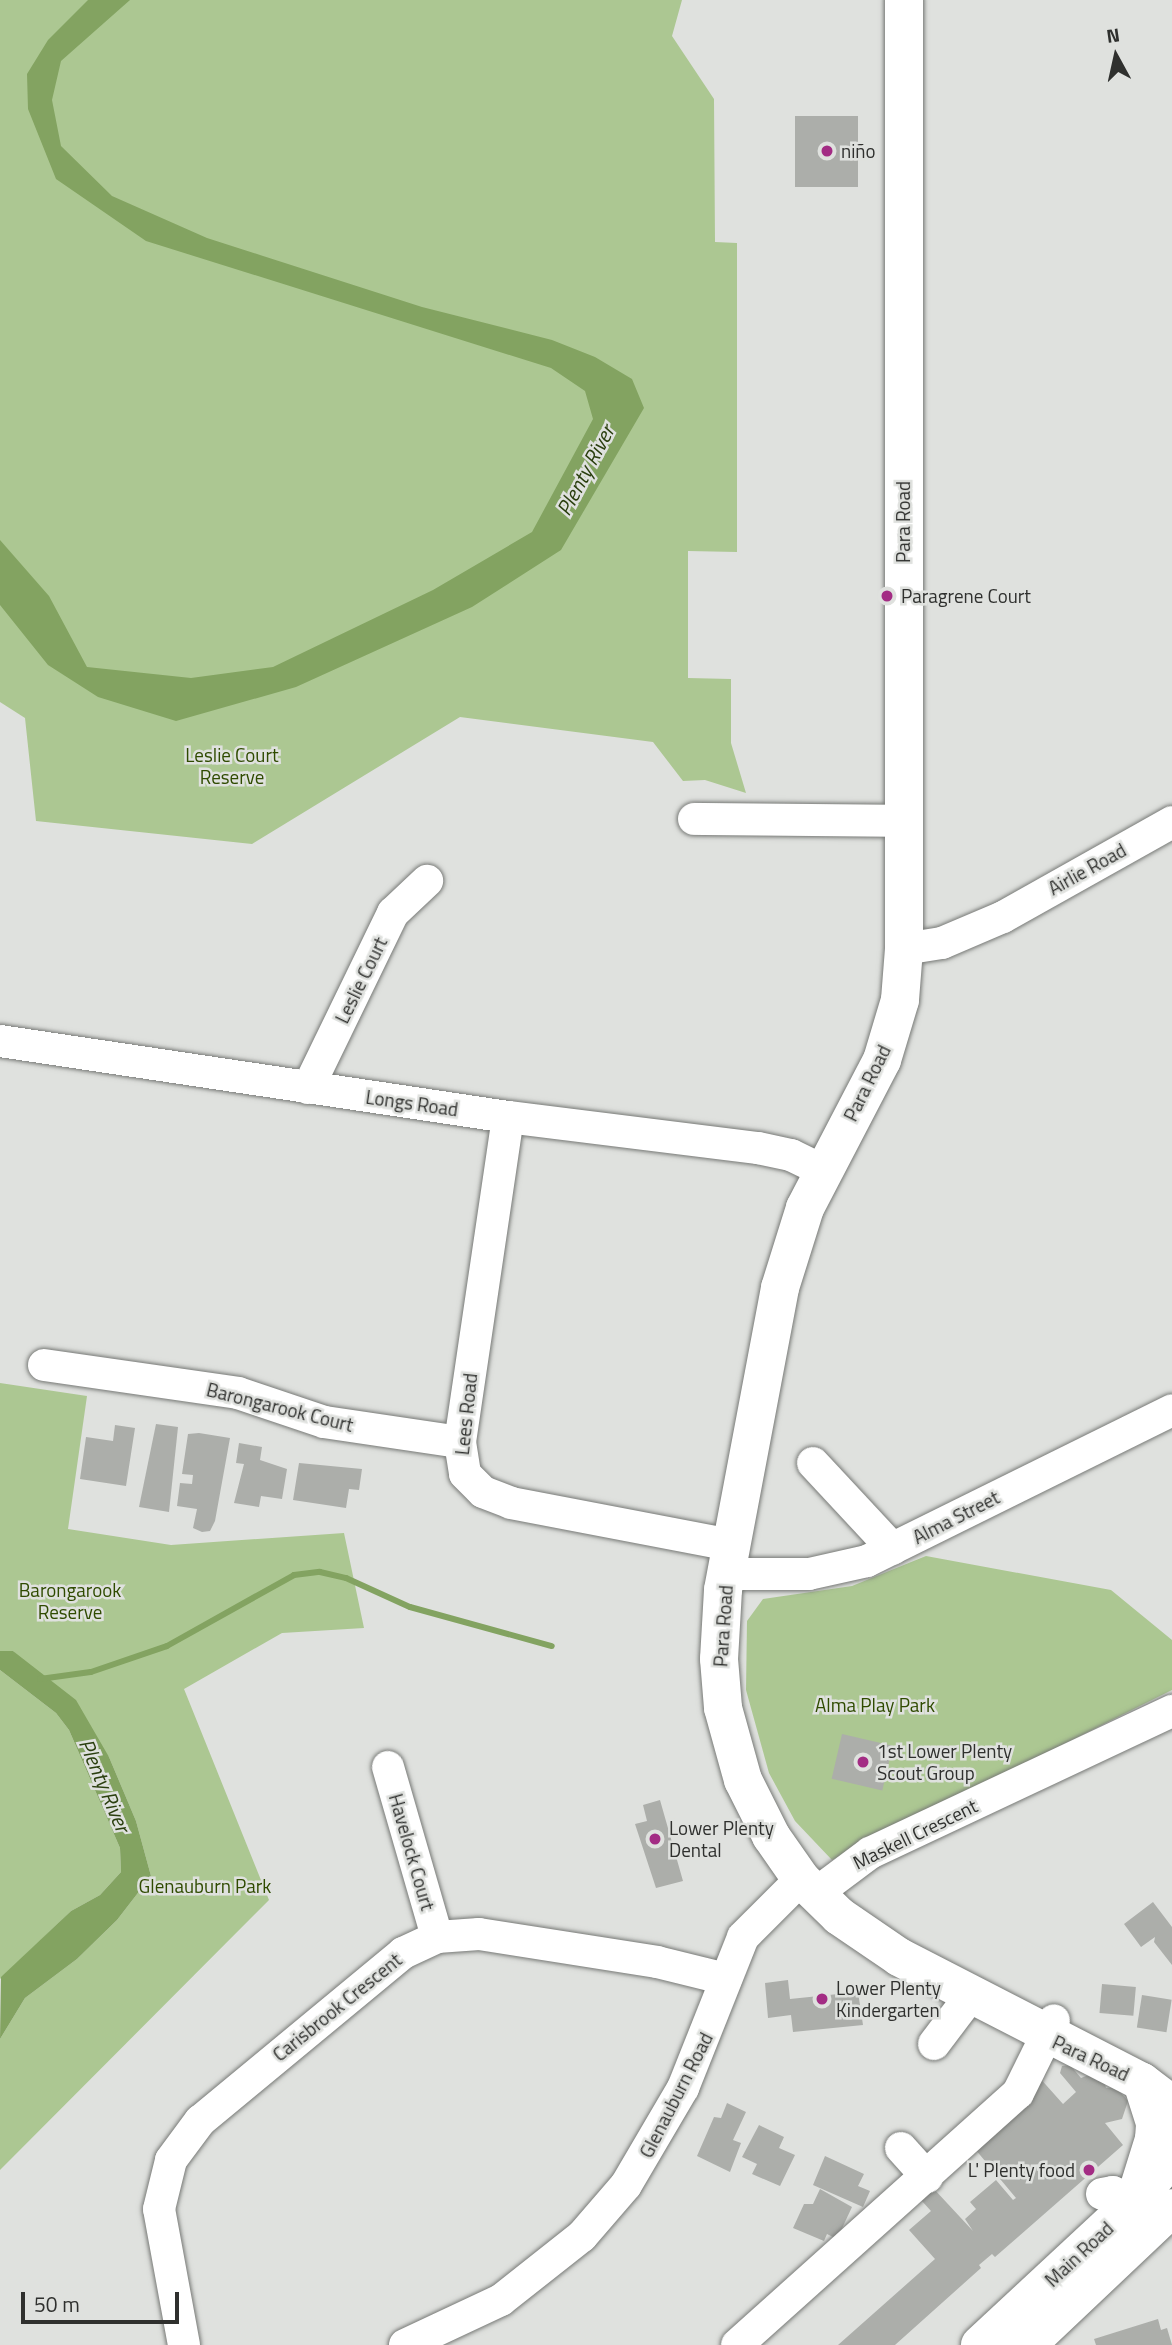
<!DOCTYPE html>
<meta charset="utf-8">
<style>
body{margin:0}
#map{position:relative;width:1172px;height:2345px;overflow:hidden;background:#dfe1de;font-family:"Titillium Web",sans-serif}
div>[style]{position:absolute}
.green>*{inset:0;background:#acc792}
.water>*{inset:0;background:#83a361}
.stream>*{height:6px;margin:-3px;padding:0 3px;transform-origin:3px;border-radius:3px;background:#83a361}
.building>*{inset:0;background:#acaeaa;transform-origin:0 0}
.roads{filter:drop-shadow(0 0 2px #777976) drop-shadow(0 0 2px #777976)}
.minor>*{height:32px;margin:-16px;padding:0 16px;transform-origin:16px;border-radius:16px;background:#fff}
.major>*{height:38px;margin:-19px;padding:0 19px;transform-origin:19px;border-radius:19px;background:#fff}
.dots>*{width:19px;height:19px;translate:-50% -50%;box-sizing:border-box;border:4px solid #dfe1de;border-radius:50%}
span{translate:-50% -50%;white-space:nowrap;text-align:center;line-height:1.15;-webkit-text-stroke:5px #dfe1de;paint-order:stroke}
.poi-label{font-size:19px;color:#2f302e}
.left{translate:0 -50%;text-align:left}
.right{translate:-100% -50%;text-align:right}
.street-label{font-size:19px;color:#2f302e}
.park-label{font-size:19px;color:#2f4b00}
.water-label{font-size:21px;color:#2a3f0e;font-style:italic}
.north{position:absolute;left:1081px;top:21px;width:70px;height:70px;-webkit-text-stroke:5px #dfe1de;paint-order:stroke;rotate:352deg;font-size:19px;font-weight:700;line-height:28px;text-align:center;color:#2f302e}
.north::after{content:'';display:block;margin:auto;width:24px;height:32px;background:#2f302e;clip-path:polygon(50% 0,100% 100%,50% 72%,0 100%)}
.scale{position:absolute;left:21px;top:2292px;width:158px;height:32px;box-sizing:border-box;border:4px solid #2f302e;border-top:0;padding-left:9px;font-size:21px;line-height:24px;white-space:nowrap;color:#2f302e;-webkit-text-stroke:5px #dfe1de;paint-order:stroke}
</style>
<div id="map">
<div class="green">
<i style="clip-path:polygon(0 0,682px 0,672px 36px,714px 99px,715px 242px,737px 243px,737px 552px,688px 551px,688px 678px,731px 679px,731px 743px,746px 793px,705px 780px,683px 781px,653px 742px,460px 717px,252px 844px,36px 821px,25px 718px,0 702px)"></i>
<i style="clip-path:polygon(0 1383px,87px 1396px,68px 1529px,171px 1545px,344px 1533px,364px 1628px,282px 1633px,184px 1689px,269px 1900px,0 2170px,0 2039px,25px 1998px,77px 1959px,117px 1920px,151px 1876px,136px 1821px,109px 1757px,13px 1651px,0 1651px)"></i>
<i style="clip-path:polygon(926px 1556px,1111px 1590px,1172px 1640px,1172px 1690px,832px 1860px,795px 1821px,769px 1773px,746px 1690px,747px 1621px,763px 1599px,852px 1586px)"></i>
<i style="clip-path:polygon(0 1670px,56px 1713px,69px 1730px,120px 1848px,121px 1872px,100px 1895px,71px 1911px,0 1979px)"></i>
</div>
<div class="water">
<i style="clip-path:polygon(88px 0,130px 0,61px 61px,52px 100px,61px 146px,112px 196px,207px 238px,422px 307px,552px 340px,595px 357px,632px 379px,644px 408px,561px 550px,472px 607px,296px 687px,176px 721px,98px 697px,48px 665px,0 605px,0 540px,49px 596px,87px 667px,191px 678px,273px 667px,433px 590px,532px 532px,593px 419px,585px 391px,551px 368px,146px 241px,56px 179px,28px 109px,27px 74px,48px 40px)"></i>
<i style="clip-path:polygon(0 1651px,13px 1651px,76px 1700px,109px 1757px,136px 1821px,151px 1876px,117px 1920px,77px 1959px,25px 1998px,0 2039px,1px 1977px,71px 1911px,100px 1895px,121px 1872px,120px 1848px,69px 1730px,56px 1713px,0 1670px)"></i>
</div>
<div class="stream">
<i style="left:40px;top:1679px;width:51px;rotate:-7.8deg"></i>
<i style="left:91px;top:1672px;width:80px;rotate:-18.9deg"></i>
<i style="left:167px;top:1646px;width:145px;rotate:-29.2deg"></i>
<i style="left:294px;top:1575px;width:26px;rotate:-7deg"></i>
<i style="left:320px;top:1572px;width:27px;rotate:13deg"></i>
<i style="left:346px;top:1578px;width:70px;rotate:24.4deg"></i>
<i style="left:410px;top:1607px;width:147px;rotate:15.4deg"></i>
</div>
<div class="building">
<i style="left:795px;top:116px;width:63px;height:71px"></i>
<i style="clip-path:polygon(156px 1424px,178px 1427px,169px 1512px,139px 1507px)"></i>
<i style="clip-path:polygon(115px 1425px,135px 1428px,126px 1486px,80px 1479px,86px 1437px,113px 1441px)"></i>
<i style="clip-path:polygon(199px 1433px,230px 1438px,215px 1521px,210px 1531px,202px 1532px,193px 1528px,197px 1509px,177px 1506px,180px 1483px,192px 1484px,193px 1475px,182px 1474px,188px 1434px)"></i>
<i style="clip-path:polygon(239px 1443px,262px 1447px,260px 1460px,287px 1469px,282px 1499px,261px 1496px,259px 1507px,234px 1503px,244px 1464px,236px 1463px)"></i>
<i style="clip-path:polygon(299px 1463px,362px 1469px,359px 1490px,349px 1489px,346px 1508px,293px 1500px)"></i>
<i style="left:842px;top:1734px;width:52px;height:46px;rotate:13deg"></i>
<i style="clip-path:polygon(660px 1800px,683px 1881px,656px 1888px,635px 1824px,647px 1821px,643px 1805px)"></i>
<i style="clip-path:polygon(1153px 1902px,1172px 1927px,1172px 1965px,1154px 1942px,1155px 1937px,1141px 1947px,1124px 1924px)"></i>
<i style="clip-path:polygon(788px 1980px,790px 1999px,858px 1992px,863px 2025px,793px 2032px,791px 2015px,768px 2018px,765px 1983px)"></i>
<i style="left:1102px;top:1984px;width:34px;height:29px;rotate:5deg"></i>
<i style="left:1142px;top:1995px;width:30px;height:33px;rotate:9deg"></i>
<i style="clip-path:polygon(1070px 2065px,1081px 2078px,1091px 2074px,1097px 2081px,1104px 2080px,1106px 2088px,1116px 2087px,1128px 2101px,1122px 2119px,1105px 2123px,1123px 2145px,995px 2257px,992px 2254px,979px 2265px,981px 2268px,895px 2345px,838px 2345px,935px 2259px,909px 2230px,931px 2211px,921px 2200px,934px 2189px,973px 2231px,965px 2219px,976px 2209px,970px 2202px,996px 2180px,1013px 2200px,1016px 2198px,975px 2149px,1038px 2076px,1063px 2104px,1076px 2092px,1060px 2073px,1062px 2066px)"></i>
<i style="clip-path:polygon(727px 2103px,746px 2112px,733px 2140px,741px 2143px,730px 2172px,697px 2156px,714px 2117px,721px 2118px)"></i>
<i style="clip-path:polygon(759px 2125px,784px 2137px,779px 2148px,795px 2155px,780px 2186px,752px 2174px,757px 2164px,742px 2157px)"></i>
<i style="clip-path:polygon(825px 2156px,864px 2174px,858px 2186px,870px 2191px,863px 2207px,813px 2185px)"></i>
<i style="clip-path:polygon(820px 2189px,852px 2207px,837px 2239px,827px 2234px,824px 2241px,793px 2228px,804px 2204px,813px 2204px)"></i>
<i style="clip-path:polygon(1158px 2319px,1161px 2330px,1167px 2328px,1172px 2345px,1096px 2345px,1094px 2339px)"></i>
</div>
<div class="roads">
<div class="minor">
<i style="left:694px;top:819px;width:209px;rotate:0.5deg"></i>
<i style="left:904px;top:949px;width:38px;rotate:-9deg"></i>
<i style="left:942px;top:943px;width:66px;rotate:-23.1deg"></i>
<i style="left:1003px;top:917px;width:194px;rotate:-29.3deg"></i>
<i style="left:0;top:1041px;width:514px;rotate:8.51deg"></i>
<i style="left:508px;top:1117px;width:252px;rotate:7.1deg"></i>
<i style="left:758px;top:1148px;width:34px;rotate:12deg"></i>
<i style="left:791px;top:1155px;width:34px;rotate:26deg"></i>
<i style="left:308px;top:1088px;width:195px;rotate:-64.1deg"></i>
<i style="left:393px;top:913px;width:47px;rotate:-43.3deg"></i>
<i style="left:508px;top:1117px;width:329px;rotate:98.4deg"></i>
<i style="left:460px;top:1442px;width:32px;rotate:81deg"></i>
<i style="left:465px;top:1474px;width:25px;rotate:45deg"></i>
<i style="left:483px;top:1492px;width:30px;rotate:21deg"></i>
<i style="left:511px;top:1503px;width:225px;rotate:10.8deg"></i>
<i style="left:44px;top:1365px;width:196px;rotate:8.2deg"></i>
<i style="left:238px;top:1393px;width:91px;rotate:18.6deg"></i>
<i style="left:324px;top:1422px;width:137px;rotate:8.4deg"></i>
<i style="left:813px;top:1463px;width:117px;rotate:47.1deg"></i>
<i style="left:727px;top:1574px;width:82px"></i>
<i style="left:809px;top:1574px;width:59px;rotate:-12.6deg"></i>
<i style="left:867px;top:1561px;width:340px;rotate:-26.3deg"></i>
<i style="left:388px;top:1767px;width:177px;rotate:73.9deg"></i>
<i style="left:815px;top:1894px;width:69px;rotate:-36.7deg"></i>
<i style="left:870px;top:1853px;width:334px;rotate:-25.2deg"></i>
<i style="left:934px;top:2044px;width:61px;rotate:-52.9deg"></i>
<i style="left:901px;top:2148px;width:39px;rotate:48deg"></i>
<i style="left:1102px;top:2194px;width:11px;rotate:-10deg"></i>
<i style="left:1113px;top:2192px;width:23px;rotate:29deg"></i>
<i style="left:184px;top:2345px;width:138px;rotate:-100.4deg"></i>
<i style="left:159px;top:2209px;width:50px;rotate:-76.2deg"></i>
<i style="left:171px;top:2160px;width:49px;rotate:-53.4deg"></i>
<i style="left:200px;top:2121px;width:264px;rotate:-39.6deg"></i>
<i style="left:403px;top:1953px;width:38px;rotate:-25deg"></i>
<i style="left:437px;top:1937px;width:42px;rotate:-4.1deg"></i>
<i style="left:479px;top:1934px;width:180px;rotate:8.9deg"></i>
<i style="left:657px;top:1962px;width:71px;rotate:13.8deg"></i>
<i style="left:405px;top:2345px;width:106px;rotate:-25.1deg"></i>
<i style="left:501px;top:2300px;width:103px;rotate:-38.3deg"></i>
<i style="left:582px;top:2236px;width:67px;rotate:-49.2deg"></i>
<i style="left:626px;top:2185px;width:113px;rotate:-59.6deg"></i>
<i style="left:683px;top:2088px;width:162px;rotate:-68.3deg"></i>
<i style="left:743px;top:1937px;width:82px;rotate:-45deg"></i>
<i style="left:737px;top:2345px;width:377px;rotate:-41.9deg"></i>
<i style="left:1018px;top:2093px;width:81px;rotate:-63.7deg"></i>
</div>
<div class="major">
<i style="left:904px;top:0;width:949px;rotate:90deg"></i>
<i style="left:904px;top:949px;width:51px;rotate:94.5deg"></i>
<i style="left:900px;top:1000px;width:63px;rotate:106.7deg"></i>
<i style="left:882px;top:1060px;width:167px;rotate:117.5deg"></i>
<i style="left:805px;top:1208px;width:84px;rotate:107.4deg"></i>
<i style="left:780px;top:1288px;width:307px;rotate:100.7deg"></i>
<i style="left:723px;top:1590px;width:69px;rotate:93.3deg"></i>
<i style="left:719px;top:1659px;width:49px;rotate:85.3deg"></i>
<i style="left:723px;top:1708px;width:75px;rotate:74.5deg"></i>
<i style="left:743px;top:1780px;width:63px;rotate:63.4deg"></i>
<i style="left:771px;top:1836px;width:52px;rotate:55.1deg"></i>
<i style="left:801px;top:1879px;width:53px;rotate:44.2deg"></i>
<i style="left:839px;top:1916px;width:73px;rotate:34.3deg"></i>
<i style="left:899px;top:1957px;width:273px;rotate:27.2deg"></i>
<i style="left:1142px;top:2082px;width:38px;rotate:37deg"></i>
<i style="left:1140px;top:2184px;width:47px;rotate:-72.7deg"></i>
<i style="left:1154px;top:2139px;width:16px;rotate:-86deg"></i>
<i style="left:1155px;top:2123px;width:43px;rotate:-107.6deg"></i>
<i style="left:980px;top:2345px;width:209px;rotate:-42.9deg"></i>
<i style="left:1133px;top:2203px;width:60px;rotate:-49.7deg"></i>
<i style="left:1027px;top:2345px;width:199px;rotate:-43.4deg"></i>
</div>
</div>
<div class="dots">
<i style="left:827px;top:151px;background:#a32c84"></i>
<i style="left:887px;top:596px;background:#a32c84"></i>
<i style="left:863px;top:1762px;background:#a32c84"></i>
<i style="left:655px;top:1839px;background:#a32c84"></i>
<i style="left:822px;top:1999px;background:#a32c84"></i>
<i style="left:1089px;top:2170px;background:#a32c84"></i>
</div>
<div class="poi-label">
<span class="left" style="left:841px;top:151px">niño</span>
<span class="left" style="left:901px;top:596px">Paragrene Court</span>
<span class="left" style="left:877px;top:1762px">1st Lower Plenty<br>Scout Group</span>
<span class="left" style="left:669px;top:1839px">Lower Plenty<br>Dental</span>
<span class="left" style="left:836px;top:1999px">Lower Plenty<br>Kindergarten</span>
<span class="right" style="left:1075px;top:2170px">L' Plenty food</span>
</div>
<div class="street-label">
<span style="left:903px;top:522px;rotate:-90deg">Para Road</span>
<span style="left:1087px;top:869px;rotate:-29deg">Airlie Road</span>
<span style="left:361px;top:980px;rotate:-64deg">Leslie Court</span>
<span style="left:867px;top:1083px;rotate:-64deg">Para Road</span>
<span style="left:412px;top:1103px;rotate:8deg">Longs Road</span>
<span style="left:280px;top:1407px;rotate:14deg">Barongarook Court</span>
<span style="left:466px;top:1414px;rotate:-84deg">Lees Road</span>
<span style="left:956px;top:1517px;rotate:-27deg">Alma Street</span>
<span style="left:723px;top:1626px;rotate:-86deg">Para Road</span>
<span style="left:915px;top:1834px;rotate:-26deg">Maskell Crescent</span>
<span style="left:412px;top:1852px;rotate:74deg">Havelock Court</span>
<span style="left:337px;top:2007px;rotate:-39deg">Carisbrook Crescent</span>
<span style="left:1091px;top:2058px;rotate:25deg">Para Road</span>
<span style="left:676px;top:2095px;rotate:-63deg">Glenauburn Road</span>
<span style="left:1079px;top:2254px;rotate:-43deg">Main Road</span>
</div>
<div class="park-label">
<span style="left:232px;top:766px">Leslie Court<br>Reserve</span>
<span style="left:70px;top:1601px">Barongarook<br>Reserve</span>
<span style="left:875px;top:1705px">Alma Play Park</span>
<span style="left:205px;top:1886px">Glenauburn Park</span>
</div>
<div class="water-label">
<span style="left:585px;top:470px;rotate:-62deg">Plenty River</span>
<span style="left:105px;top:1785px;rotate:67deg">Plenty River</span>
</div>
<div class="north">N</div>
<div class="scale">50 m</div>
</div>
